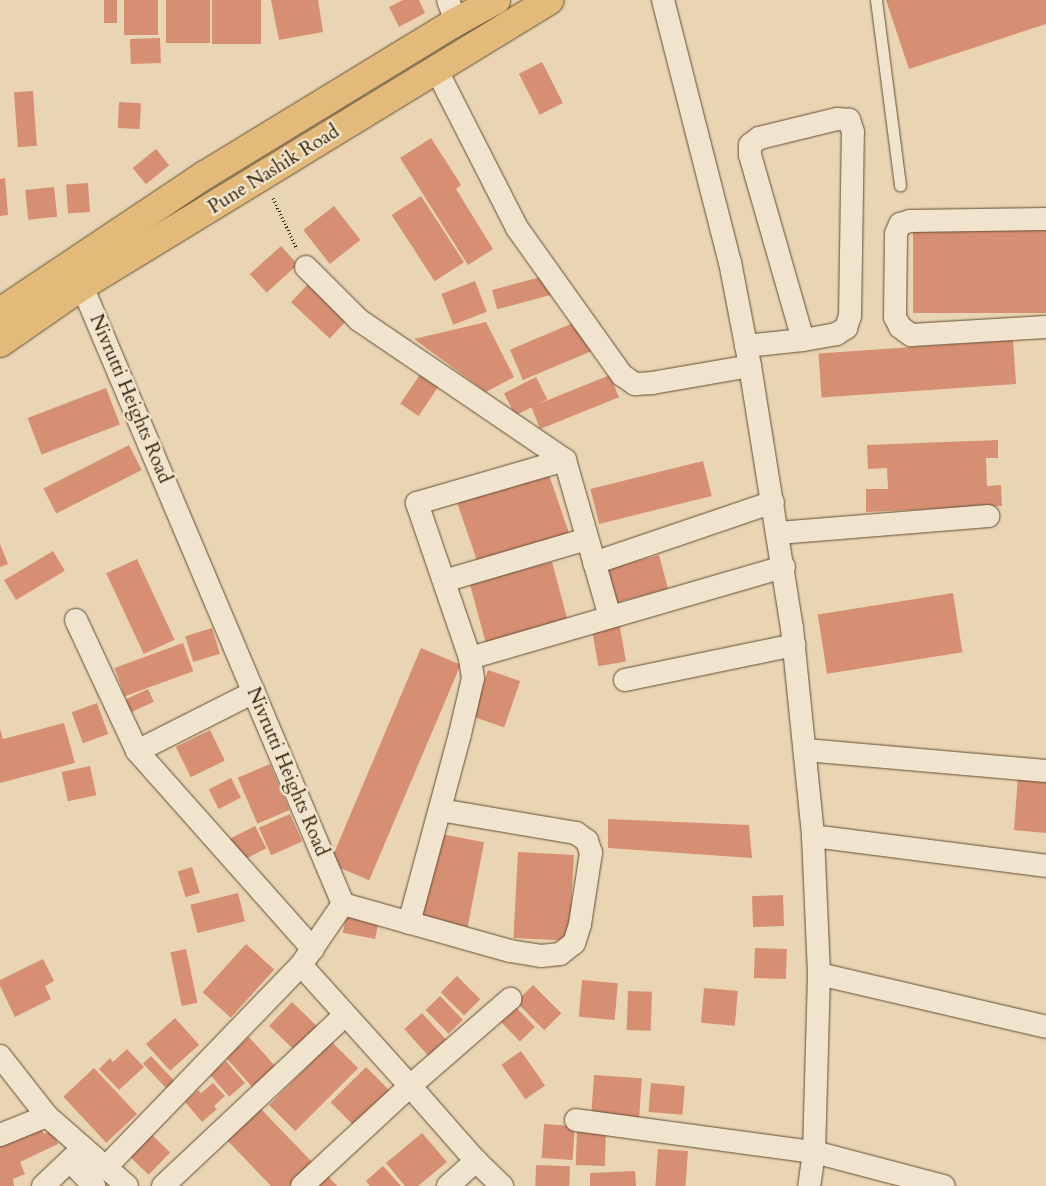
<!DOCTYPE html>
<style>
body{margin:0}
#map{position:relative;width:1046px;height:1186px;overflow:hidden;background:#e9d5b3;font-family:Cardo,serif}
div>[style]{position:absolute}
.building>*{inset:0;background:#d78f74;transform-origin:0 0}
.path>*{height:3px;margin-top:-1.5px;transform-origin:0;background:repeating-linear-gradient(90deg,#342106 0 1px,transparent 0 3.5px)}
.roads{filter:drop-shadow(0 0 1px #614e31) drop-shadow(0 0 1px #614e31)}
.service>*{height:11px;margin:-5.5px;padding:0 5.5px;transform-origin:5.5px;border-radius:5.5px;background:#f1e4ce}
.minor>*{height:22px;margin:-11px;padding:0 11px;transform-origin:11px;border-radius:11px;background:#f1e4ce}
.trunk>*{height:28px;margin:-14px;padding:0 14px;transform-origin:14px;border-radius:14px;background:#e4ba7a}
span{translate:-50% -50%;white-space:nowrap;text-align:center;line-height:1.15;-webkit-text-stroke:5px #f1e4ce;paint-order:stroke}
.street-label{font-size:19px;color:#342106}
</style>
<div id="map">
<div class="building">
<i style="left:104px;top:0;width:13px;height:23px"></i>
<i style="left:124px;top:0;width:34px;height:35px"></i>
<i style="left:166px;top:0;width:44px;height:43px"></i>
<i style="left:212px;top:0;width:49px;height:44px"></i>
<i style="clip-path:polygon(271px 0,318px 0,323px 32px,279px 40px)"></i>
<i style="clip-path:polygon(403px 0,419px 0,425px 13px,399px 27px,389px 7px)"></i>
<i style="clip-path:polygon(886px 0,1046px 0,1046px 24px,909px 69px)"></i>
<i style="left:160px;top:38px;width:25px;height:30px;rotate:88deg"></i>
<i style="left:542px;top:62px;width:46px;height:26px;rotate:63deg"></i>
<i style="left:33px;top:91px;width:55px;height:19px;rotate:86deg"></i>
<i style="left:119px;top:102px;width:22px;height:26px;rotate:3deg"></i>
<i style="clip-path:polygon(431px 138px,461px 185px,456px 189px,493px 249px,468px 265px,400px 158px)"></i>
<i style="left:156px;top:149px;width:21px;height:30px;rotate:51deg"></i>
<i style="clip-path:polygon(5px 178px,8px 215px,0 216px,0 179px)"></i>
<i style="left:88px;top:183px;width:29px;height:22px;rotate:86deg"></i>
<i style="left:54px;top:187px;width:30px;height:29px;rotate:84deg"></i>
<i style="left:421px;top:196px;width:79px;height:35px;rotate:57deg"></i>
<i style="left:334px;top:206px;width:43px;height:39px;rotate:52deg"></i>
<i style="left:913px;top:227px;width:133px;height:86px"></i>
<i style="left:281px;top:246px;width:25px;height:42px;rotate:48deg"></i>
<i style="left:548px;top:275px;width:20px;height:58px;rotate:75deg"></i>
<i style="left:475px;top:281px;width:33px;height:36px;rotate:69deg"></i>
<i style="left:308px;top:284px;width:53px;height:25px;rotate:43deg"></i>
<i style="left:580px;top:320px;width:33px;height:76px;rotate:67deg"></i>
<i style="clip-path:polygon(486px 322px,514px 377px,486px 392px,414px 339px)"></i>
<i style="left:1013px;top:340px;width:44px;height:195px;rotate:86deg"></i>
<i style="left:421px;top:373px;width:22px;height:37px;rotate:34deg"></i>
<i style="left:610px;top:375px;width:24px;height:85px;rotate:68deg"></i>
<i style="left:536px;top:377px;width:25px;height:36px;rotate:63deg"></i>
<i style="left:106px;top:388px;width:39px;height:84px;rotate:69deg"></i>
<i style="clip-path:polygon(998px 440px,998px 458px,986px 458px,987px 486px,1001px 485px,1002px 506px,866px 512px,866px 489px,888px 489px,887px 468px,868px 469px,867px 445px)"></i>
<i style="left:129px;top:445px;width:28px;height:96px;rotate:63deg"></i>
<i style="left:703px;top:461px;width:36px;height:116px;rotate:76deg"></i>
<i style="left:547px;top:469px;width:68px;height:96px;rotate:71deg"></i>
<i style="clip-path:polygon(0 544px,8px 564px,0 567px)"></i>
<i style="left:53px;top:551px;width:23px;height:57px;rotate:59deg"></i>
<i style="left:659px;top:555px;width:35px;height:53px;rotate:75deg"></i>
<i style="left:137px;top:559px;width:89px;height:34px;rotate:65deg"></i>
<i style="left:552px;top:562px;width:63px;height:85px;rotate:75deg"></i>
<i style="left:953px;top:593px;width:60px;height:137px;rotate:81deg"></i>
<i style="left:619px;top:622px;width:40px;height:28px;rotate:80deg"></i>
<i style="left:212px;top:628px;width:27px;height:28px;rotate:73deg"></i>
<i style="left:183px;top:643px;width:30px;height:73px;rotate:70deg"></i>
<i style="left:421px;top:648px;width:43px;height:234px;rotate:23deg"></i>
<i style="left:488px;top:670px;width:34px;height:49px;rotate:19deg"></i>
<i style="left:148px;top:689px;width:14px;height:30px;rotate:65deg"></i>
<i style="left:97px;top:703px;width:33px;height:27px;rotate:70deg"></i>
<i style="clip-path:polygon(64px 723px,75px 763px,0 783px,0 729px,3px 739px)"></i>
<i style="left:210px;top:730px;width:34px;height:38px;rotate:64deg"></i>
<i style="left:270px;top:764px;width:50px;height:35px;rotate:67deg"></i>
<i style="left:90px;top:766px;width:30px;height:29px;rotate:78deg"></i>
<i style="clip-path:polygon(1018px 777px,1046px 780px,1046px 833px,1014px 830px)"></i>
<i style="left:231px;top:778px;width:22px;height:25px;rotate:63deg"></i>
<i style="left:290px;top:814px;width:30px;height:34px;rotate:66deg"></i>
<i style="clip-path:polygon(608px 819px,749px 825px,752px 858px,608px 848px)"></i>
<i style="left:255px;top:826px;width:25px;height:30px;rotate:63deg"></i>
<i style="left:436px;top:833px;width:49px;height:91px;rotate:11deg"></i>
<i style="left:518px;top:852px;width:56px;height:86px;rotate:3deg"></i>
<i style="left:192px;top:867px;width:27px;height:15px;rotate:73deg"></i>
<i style="left:238px;top:893px;width:29px;height:49px;rotate:76deg"></i>
<i style="left:783px;top:895px;width:31px;height:31px;rotate:88deg"></i>
<i style="left:346px;top:916px;width:33px;height:17px;rotate:11deg"></i>
<i style="left:246px;top:944px;width:38px;height:65px;rotate:42deg"></i>
<i style="left:755px;top:948px;width:32px;height:30px;rotate:2deg"></i>
<i style="left:186px;top:949px;width:55px;height:16px;rotate:78deg"></i>
<i style="clip-path:polygon(43px 959px,54px 981px,45px 986px,51px 999px,15px 1017px,0 986px,0 980px)"></i>
<i style="left:457px;top:976px;width:33px;height:23px;rotate:45deg"></i>
<i style="left:582px;top:980px;width:36px;height:37px;rotate:5deg"></i>
<i style="left:533px;top:985px;width:40px;height:24px;rotate:45deg"></i>
<i style="left:704px;top:988px;width:34px;height:35px;rotate:5deg"></i>
<i style="left:628px;top:991px;width:24px;height:39px;rotate:2deg"></i>
<i style="left:440px;top:996px;width:33px;height:20px;rotate:46deg"></i>
<i style="left:510px;top:1001px;width:36px;height:21px;rotate:46deg"></i>
<i style="left:292px;top:1002px;width:37px;height:33px;rotate:44deg"></i>
<i style="left:422px;top:1013px;width:36px;height:24px;rotate:48deg"></i>
<i style="left:175px;top:1018px;width:36px;height:39px;rotate:48deg"></i>
<i style="left:249px;top:1037px;width:39px;height:31px;rotate:48deg"></i>
<i style="left:332px;top:1042px;width:37px;height:89px;rotate:45deg"></i>
<i style="clip-path:polygon(127px 1049px,144px 1067px,119px 1090px,99px 1069px,110px 1058px,113px 1062px)"></i>
<i style="left:521px;top:1051px;width:42px;height:24px;rotate:55deg"></i>
<i style="left:151px;top:1056px;width:34px;height:11px;rotate:47deg"></i>
<i style="left:226px;top:1061px;width:29px;height:21px;rotate:49deg"></i>
<i style="left:366px;top:1067px;width:38px;height:50px;rotate:45deg"></i>
<i style="left:94px;top:1068px;width:63px;height:42px;rotate:47deg"></i>
<i style="left:594px;top:1075px;width:48px;height:40px;rotate:4deg"></i>
<i style="clip-path:polygon(213px 1083px,225px 1096px,214px 1106px,217px 1109px,202px 1122px,185px 1102px,198px 1090px,201px 1093px)"></i>
<i style="left:651px;top:1083px;width:34px;height:29px;rotate:5deg"></i>
<i style="clip-path:polygon(258px 1106px,313px 1163px,289px 1186px,271px 1186px,225px 1138px)"></i>
<i style="left:544px;top:1124px;width:31px;height:34px;rotate:4deg"></i>
<i style="clip-path:polygon(40px 1125px,44px 1134px,52px 1130px,58px 1144px,20px 1162px,25px 1174px,13px 1179px,14px 1186px,0 1186px,0 1143px)"></i>
<i style="left:577px;top:1131px;width:29px;height:34px;rotate:2deg"></i>
<i style="left:150px;top:1133px;width:28px;height:31px;rotate:44deg"></i>
<i style="clip-path:polygon(422px 1133px,447px 1162px,418px 1186px,405px 1186px,386px 1163px)"></i>
<i style="left:658px;top:1149px;width:30px;height:37px;rotate:4deg"></i>
<i style="left:536px;top:1165px;width:34px;height:21px;rotate:2deg"></i>
<i style="clip-path:polygon(383px 1166px,401px 1186px,370px 1186px,366px 1181px)"></i>
<i style="clip-path:polygon(635px 1171px,636px 1186px,590px 1186px,590px 1173px)"></i>
<i style="clip-path:polygon(328px 1176px,337px 1186px,316px 1186px)"></i>
</div>
<div class="path">
<i style="left:273px;top:198px;width:56px;rotate:64.8deg"></i>
</div>
<div class="roads">
<div class="service">
<i style="left:876px;top:0;width:187px;rotate:82.6deg"></i>
</div>
<div class="minor">
<i style="left:448px;top:0;width:23px;rotate:70deg"></i>
<i style="left:663px;top:0;width:270px;rotate:75.7deg"></i>
<i style="left:730px;top:262px;width:106px;rotate:79.1deg"></i>
<i style="left:750px;top:366px;width:265px;rotate:80.9deg"></i>
<i style="left:792px;top:628px;width:209px;rotate:84.2deg"></i>
<i style="left:813px;top:836px;width:138px;rotate:87.5deg"></i>
<i style="left:819px;top:974px;width:178px;rotate:91.6deg"></i>
<i style="left:814px;top:1152px;width:34px;rotate:98deg"></i>
<i style="left:436px;top:69px;width:178px;rotate:63deg"></i>
<i style="left:517px;top:228px;width:181px;rotate:54.5deg"></i>
<i style="left:622px;top:375px;width:16px;rotate:35deg"></i>
<i style="left:635px;top:384px;width:17px;rotate:-3deg"></i>
<i style="left:652px;top:383px;width:99px;rotate:-9.8deg"></i>
<i style="left:1046px;top:219px;width:136px;rotate:179.2deg"></i>
<i style="left:910px;top:221px;width:10px;rotate:163deg"></i>
<i style="left:900px;top:224px;width:11px;rotate:112deg"></i>
<i style="left:896px;top:234px;width:83px;rotate:90.7deg"></i>
<i style="left:895px;top:317px;width:11px;rotate:63deg"></i>
<i style="left:900px;top:327px;width:14px;rotate:36deg"></i>
<i style="left:911px;top:335px;width:135px;rotate:-3.4deg"></i>
<i style="left:306px;top:267px;width:75px;rotate:45deg"></i>
<i style="left:359px;top:320px;width:249px;rotate:34.2deg"></i>
<i style="left:565px;top:460px;width:163px;rotate:74deg"></i>
<i style="left:82px;top:286px;width:671px;rotate:67.1deg"></i>
<i style="left:343px;top:904px;width:74px;rotate:124.5deg"></i>
<i style="left:301px;top:965px;width:282px;rotate:134deg"></i>
<i style="left:746px;top:346px;width:57px;rotate:-6deg"></i>
<i style="left:803px;top:340px;width:34px;rotate:-10deg"></i>
<i style="left:836px;top:334px;width:12px;rotate:-31deg"></i>
<i style="left:846px;top:328px;width:13px;rotate:-72deg"></i>
<i style="left:850px;top:316px;width:184px;rotate:-89.1deg"></i>
<i style="left:853px;top:132px;width:13px;rotate:-108deg"></i>
<i style="left:849px;top:120px;width:12px;rotate:-175deg"></i>
<i style="left:837px;top:119px;width:80px;rotate:166.3deg"></i>
<i style="left:759px;top:138px;width:11px;rotate:142deg"></i>
<i style="left:750px;top:145px;width:10px;rotate:90deg"></i>
<i style="left:750px;top:155px;width:192px;rotate:74deg"></i>
<i style="left:778px;top:533px;width:211px;rotate:-4.6deg"></i>
<i style="left:594px;top:563px;width:189px;rotate:-18.8deg"></i>
<i style="left:444px;top:581px;width:149px;rotate:-16.4deg"></i>
<i style="left:76px;top:620px;width:145px;rotate:65deg"></i>
<i style="left:470px;top:658px;width:327px;rotate:-16.2deg"></i>
<i style="left:625px;top:680px;width:173px;rotate:-11.7deg"></i>
<i style="left:254px;top:692px;width:131px;rotate:153.2deg"></i>
<i style="left:137px;top:751px;width:265px;rotate:48.4deg"></i>
<i style="left:805px;top:750px;width:242px;rotate:5deg"></i>
<i style="left:813px;top:836px;width:235px;rotate:7.3deg"></i>
<i style="left:343px;top:904px;width:173px;rotate:15.7deg"></i>
<i style="left:510px;top:951px;width:31px;rotate:9deg"></i>
<i style="left:541px;top:956px;width:19px;rotate:-6deg"></i>
<i style="left:560px;top:954px;width:18px;rotate:-38deg"></i>
<i style="left:574px;top:943px;width:20px;rotate:-72deg"></i>
<i style="left:580px;top:924px;width:72px;rotate:-81.2deg"></i>
<i style="left:591px;top:853px;width:13px;rotate:-108deg"></i>
<i style="left:587px;top:841px;width:14px;rotate:-144deg"></i>
<i style="left:576px;top:833px;width:138px;rotate:-170.4deg"></i>
<i style="left:409px;top:923px;width:196px;rotate:-74.9deg"></i>
<i style="left:460px;top:734px;width:57px;rotate:-76.9deg"></i>
<i style="left:473px;top:678px;width:20px;rotate:-99deg"></i>
<i style="left:470px;top:658px;width:164px;rotate:-108.9deg"></i>
<i style="left:417px;top:503px;width:154px;rotate:-16.2deg"></i>
<i style="left:301px;top:965px;width:163px;rotate:48deg"></i>
<i style="left:410px;top:1086px;width:147px;rotate:137.2deg"></i>
<i style="left:819px;top:974px;width:233px;rotate:13.1deg"></i>
<i style="left:0;top:1056px;width:76px;rotate:51.9deg"></i>
<i style="left:47px;top:1116px;width:106px;rotate:41.2deg"></i>
<i style="left:576px;top:1120px;width:240px;rotate:7.7deg"></i>
<i style="left:814px;top:1152px;width:134px;rotate:14.7deg"></i>
<i style="left:0;top:1135px;width:51px;rotate:-22deg"></i>
<i style="left:70px;top:1161px;width:35px;rotate:46deg"></i>
<i style="left:43px;top:1186px;width:55px;rotate:-43.5deg"></i>
<i style="left:163px;top:1186px;width:250px;rotate:-43.2deg"></i>
<i style="left:448px;top:1186px;width:38px;rotate:-42deg"></i>
<i style="left:502px;top:1186px;width:36px;rotate:-136deg"></i>
<i style="left:476px;top:1161px;width:100px;rotate:-131.3deg"></i>
<i style="left:410px;top:1086px;width:133px;rotate:-41deg"></i>
</div>
<div class="trunk">
<i style="left:0;top:312px;width:247px;rotate:-33.8deg"></i>
<i style="left:205px;top:175px;width:294px;rotate:-31.4deg"></i>
<i style="left:456px;top:22px;width:46px;rotate:-28.8deg"></i>
<i style="left:0;top:343px;width:100px;rotate:-34.8deg"></i>
<i style="left:82px;top:286px;width:548px;rotate:-31.43deg"></i>
</div>
</div>
<div class="street-label">
<span style="left:274px;top:170px;rotate:-32deg">Pune Nashik Road</span>
<span style="left:130px;top:399px;rotate:67deg">Nivrutti Heights Road</span>
<span style="left:287px;top:772px;rotate:67deg">Nivrutti Heights Road</span>
</div>
</div>
